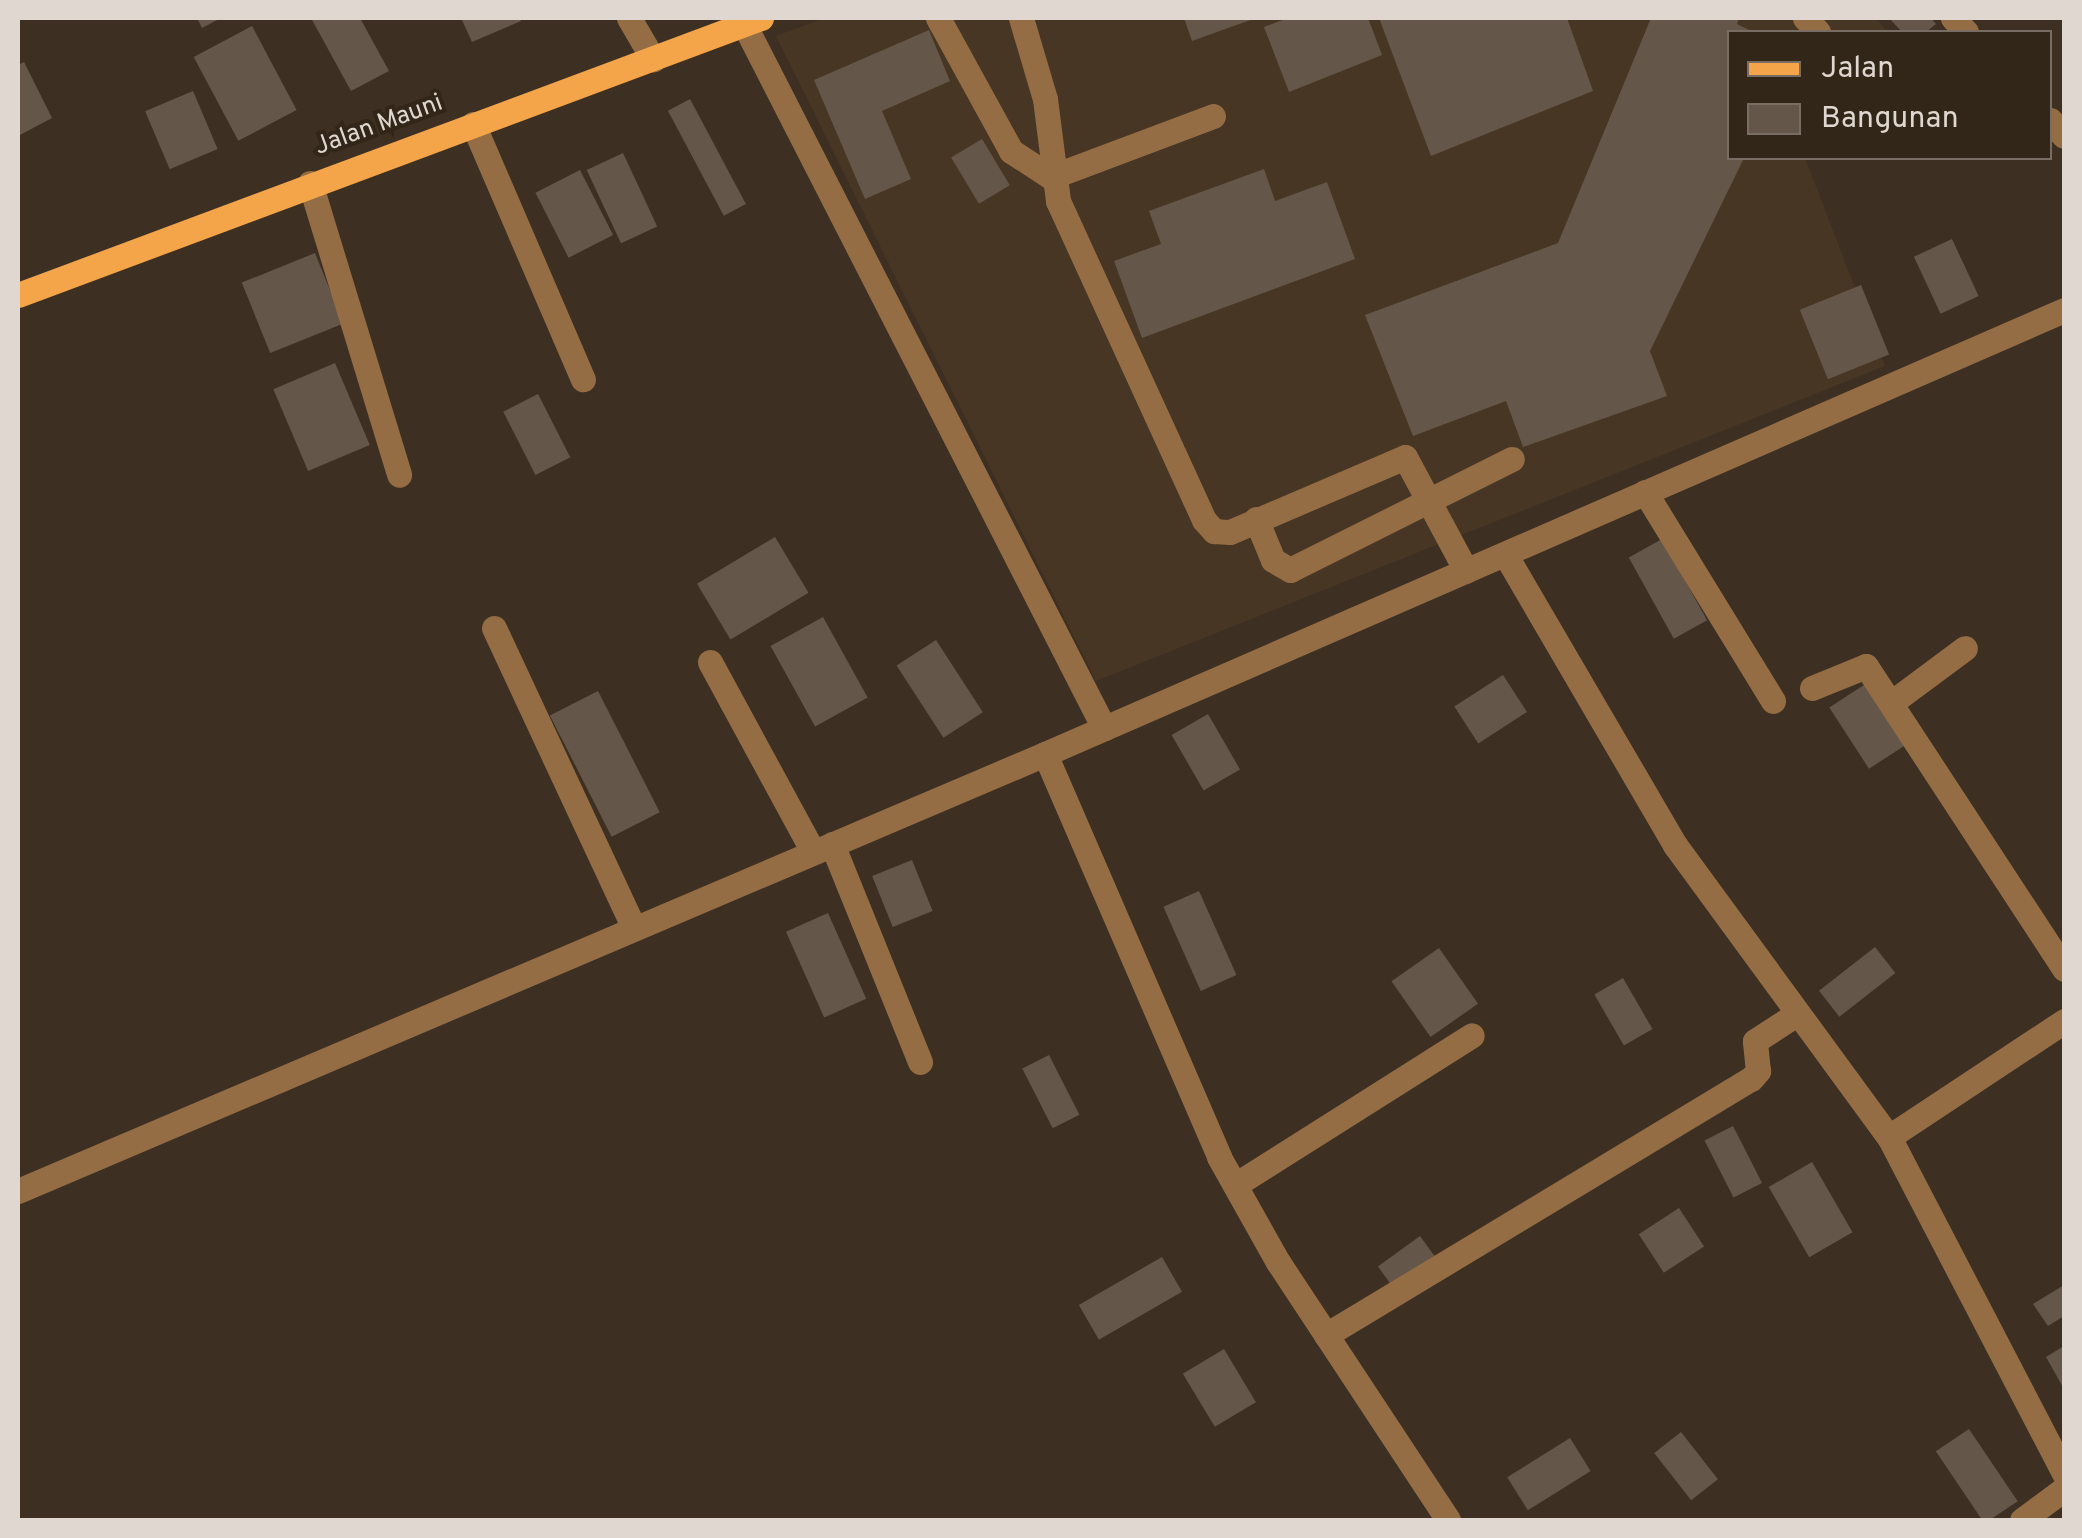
<!DOCTYPE html>
<style>
body{margin:0}
#map{position:relative;width:2082px;height:1538px;overflow:hidden;background:#3d3023;font-family:Overpass,sans-serif}
div>[style]{position:absolute}
.built>*{inset:0;background:#483624}
.building>*{inset:0;background:#645648;transform-origin:0 0}
.minor>*{height:25px;margin:-12.5px;padding:0 12.5px;transform-origin:12.5px;border-radius:12.5px;background:#946d45}
.major>*{height:25px;margin:-12.5px;padding:0 12.5px;transform-origin:12.5px;border-radius:12.5px;background:#f4a449}
span{translate:-50% -50%;white-space:nowrap;text-align:center;line-height:1.15;-webkit-text-stroke:8px #322619;paint-order:stroke}
.street-label{font-size:25px;color:#e0d8d0}
.frame{position:absolute;inset:0;border:20px solid #e0d8d0;pointer-events:none}
.legend{position:absolute;left:1727px;top:30px;width:325px;height:130px;box-sizing:border-box;background:#322619;border:2px solid #786d62;margin:0;padding:12px 18px;list-style:none;font-size:30px;color:#e0d8d0}
.legend li{display:flex;align-items:center;gap:20px;height:50px}
.legend b{width:50px;border:2px solid #786d62}
</style>
<div id="map">
<div class="built">
<i style="clip-path:polygon(825px 18px,1876px 18px,1887px 32px,1730px 32px,1730px 158px,1805px 158px,1885px 366px,1096px 681px,776px 36px)"></i>
</div>
<div class="building">
<i style="clip-path:polygon(197px 18px,221px 18px,202px 28px)"></i>
<i style="clip-path:polygon(311px 18px,360px 18px,389px 71px,351px 91px)"></i>
<i style="clip-path:polygon(467px 18px,519px 18px,521px 21px,472px 42px,462px 20px)"></i>
<i style="clip-path:polygon(1184px 18px,1256px 18px,1192px 41px)"></i>
<i style="clip-path:polygon(1288px 18px,1368px 18px,1382px 55px,1289px 92px,1264px 27px)"></i>
<i style="clip-path:polygon(1379px 18px,1567px 18px,1593px 91px,1431px 156px)"></i>
<i style="clip-path:polygon(1651px 18px,1739px 18px,1737px 24px,1753px 32px,1730px 32px,1730px 158px,1744px 158px,1650px 351px,1667px 396px,1523px 447px,1506px 401px,1413px 436px,1365px 315px,1558px 243px)"></i>
<i style="clip-path:polygon(1889px 18px,1931px 18px,1936px 24px,1926px 32px,1902px 32px)"></i>
<i style="left:252px;top:26px;width:95px;height:66px;rotate:62deg"></i>
<i style="clip-path:polygon(929px 30px,950px 81px,882px 111px,911px 179px,865px 199px,814px 80px)"></i>
<i style="clip-path:polygon(24px 62px,52px 118px,18px 136px,18px 65px)"></i>
<i style="left:193px;top:91px;width:63px;height:52px;rotate:67deg"></i>
<i style="left:690px;top:99px;width:119px;height:25px;rotate:62deg"></i>
<i style="left:982px;top:139px;width:54px;height:36px;rotate:59deg"></i>
<i style="left:623px;top:153px;width:81px;height:40px;rotate:65deg"></i>
<i style="clip-path:polygon(1264px 169px,1275px 201px,1327px 182px,1355px 259px,1142px 338px,1114px 261px,1161px 244px,1149px 211px)"></i>
<i style="left:580px;top:170px;width:73px;height:50px;rotate:63deg"></i>
<i style="left:1952px;top:239px;width:63px;height:42px;rotate:65deg"></i>
<i style="left:315px;top:253px;width:76px;height:79px;rotate:68deg"></i>
<i style="left:1861px;top:285px;width:75px;height:66px;rotate:68deg"></i>
<i style="left:335px;top:363px;width:89px;height:67px;rotate:67deg"></i>
<i style="left:538px;top:394px;width:71px;height:39px;rotate:63deg"></i>
<i style="left:775px;top:537px;width:65px;height:91px;rotate:59deg"></i>
<i style="left:1662px;top:539px;width:93px;height:38px;rotate:61deg"></i>
<i style="left:823px;top:617px;width:92px;height:60px;rotate:61deg"></i>
<i style="left:936px;top:640px;width:86px;height:47px;rotate:57deg"></i>
<i style="left:1503px;top:675px;width:44px;height:58px;rotate:57deg"></i>
<i style="left:1867px;top:683px;width:73px;height:45px;rotate:57deg"></i>
<i style="left:598px;top:691px;width:136px;height:54px;rotate:63deg"></i>
<i style="left:1208px;top:714px;width:64px;height:42px;rotate:60deg"></i>
<i style="left:912px;top:860px;width:55px;height:43px;rotate:68deg"></i>
<i style="left:1199px;top:891px;width:92px;height:39px;rotate:66deg"></i>
<i style="left:828px;top:913px;width:94px;height:46px;rotate:66deg"></i>
<i style="left:1875px;top:947px;width:33px;height:71px;rotate:52deg"></i>
<i style="left:1439px;top:948px;width:68px;height:58px;rotate:55deg"></i>
<i style="left:1623px;top:978px;width:59px;height:33px;rotate:60deg"></i>
<i style="left:1049px;top:1055px;width:67px;height:30px;rotate:63deg"></i>
<i style="left:1733px;top:1126px;width:64px;height:32px;rotate:63deg"></i>
<i style="left:1812px;top:1162px;width:81px;height:50px;rotate:60deg"></i>
<i style="left:1679px;top:1208px;width:46px;height:48px;rotate:57deg"></i>
<i style="left:1420px;top:1236px;width:26px;height:52px;rotate:54deg"></i>
<i style="left:1162px;top:1257px;width:40px;height:96px;rotate:60deg"></i>
<i style="clip-path:polygon(2064px 1285px,2064px 1316px,2048px 1326px,2033px 1304px)"></i>
<i style="clip-path:polygon(2064px 1346px,2064px 1389px,2046px 1357px)"></i>
<i style="left:1224px;top:1349px;width:62px;height:48px;rotate:59deg"></i>
<i style="left:1969px;top:1429px;width:87px;height:40px;rotate:56deg"></i>
<i style="left:1681px;top:1432px;width:60px;height:34px;rotate:52deg"></i>
<i style="left:1570px;top:1438px;width:39px;height:74px;rotate:58deg"></i>
</div>
<div class="minor">
<i style="left:629px;top:18px;width:48px;rotate:59.7deg"></i>
<i style="left:938px;top:18px;width:152px;rotate:61.2deg"></i>
<i style="left:1011px;top:151px;width:48px;rotate:33deg"></i>
<i style="left:1051px;top:177px;width:173px;rotate:-20.6deg"></i>
<i style="left:1021px;top:18px;width:84px;rotate:73.5deg"></i>
<i style="left:1045px;top:99px;width:103px;rotate:82.7deg"></i>
<i style="left:1058px;top:201px;width:351px;rotate:65.4deg"></i>
<i style="left:1204px;top:520px;width:15px;rotate:48deg"></i>
<i style="left:1214px;top:531px;width:16px;rotate:4deg"></i>
<i style="left:1230px;top:532px;width:190px;rotate:-23.2deg"></i>
<i style="left:1405px;top:457px;width:129px;rotate:61.8deg"></i>
<i style="left:1805px;top:18px;width:19px;rotate:47deg"></i>
<i style="left:1953px;top:18px;width:19px;rotate:47deg"></i>
<i style="left:744px;top:24px;width:791px;rotate:62.92deg"></i>
<i style="left:2050px;top:120px;width:21px;rotate:49deg"></i>
<i style="left:473px;top:124px;width:278px;rotate:66.7deg"></i>
<i style="left:310px;top:183px;width:305px;rotate:73deg"></i>
<i style="left:1645px;top:492px;width:245px;rotate:58.5deg"></i>
<i style="left:1256px;top:519px;width:44px;rotate:67.5deg"></i>
<i style="left:1273px;top:560px;width:20px;rotate:30deg"></i>
<i style="left:1290px;top:570px;width:248px;rotate:-26.6deg"></i>
<i style="left:1505px;top:554px;width:337px;rotate:59.7deg"></i>
<i style="left:1675px;top:845px;width:362px;rotate:53.8deg"></i>
<i style="left:1889px;top:1137px;width:379px;rotate:62.5deg"></i>
<i style="left:494px;top:628px;width:331px;rotate:65deg"></i>
<i style="left:710px;top:662px;width:216px;rotate:61.5deg"></i>
<i style="left:1812px;top:688px;width:58px;rotate:-22.2deg"></i>
<i style="left:1866px;top:666px;width:362px;rotate:56.8deg"></i>
<i style="left:1891px;top:703px;width:92px;rotate:-36.6deg"></i>
<i style="left:1045px;top:754px;width:439px;rotate:66.6deg"></i>
<i style="left:1219px;top:1157px;width:120px;rotate:60.7deg"></i>
<i style="left:1278px;top:1262px;width:309px;rotate:56.6deg"></i>
<i style="left:832px;top:844px;width:235px;rotate:68deg"></i>
<i style="left:1889px;top:1137px;width:210px;rotate:-33.5deg"></i>
<i style="left:1235px;top:1185px;width:280px;rotate:-32.3deg"></i>
<i style="left:18px;top:1191px;width:1116px;rotate:-23.05deg"></i>
<i style="left:1045px;top:754px;width:1112px;rotate:-23.54deg"></i>
<i style="left:1326px;top:1335px;width:496px;rotate:-31.1deg"></i>
<i style="left:1751px;top:1079px;width:11px;rotate:-49deg"></i>
<i style="left:1758px;top:1071px;width:30px;rotate:-96deg"></i>
<i style="left:1755px;top:1041px;width:48px;rotate:-33deg"></i>
<i style="left:2022px;top:1520px;width:52px;rotate:-36.4deg"></i>
</div>
<div class="major">
<i style="left:18px;top:295px;width:793px;rotate:-20.45deg"></i>
</div>
<div class="street-label">
<span style="left:379px;top:126px;rotate:-20deg">Jalan Mauni</span>
</div>
<div class="frame"></div>
<ul class="legend">
<li><b style="height:12px;background:#f4a449"></b>Jalan</li>
<li><b style="height:28px;background:#645648"></b>Bangunan</li>
</ul>
</div>
